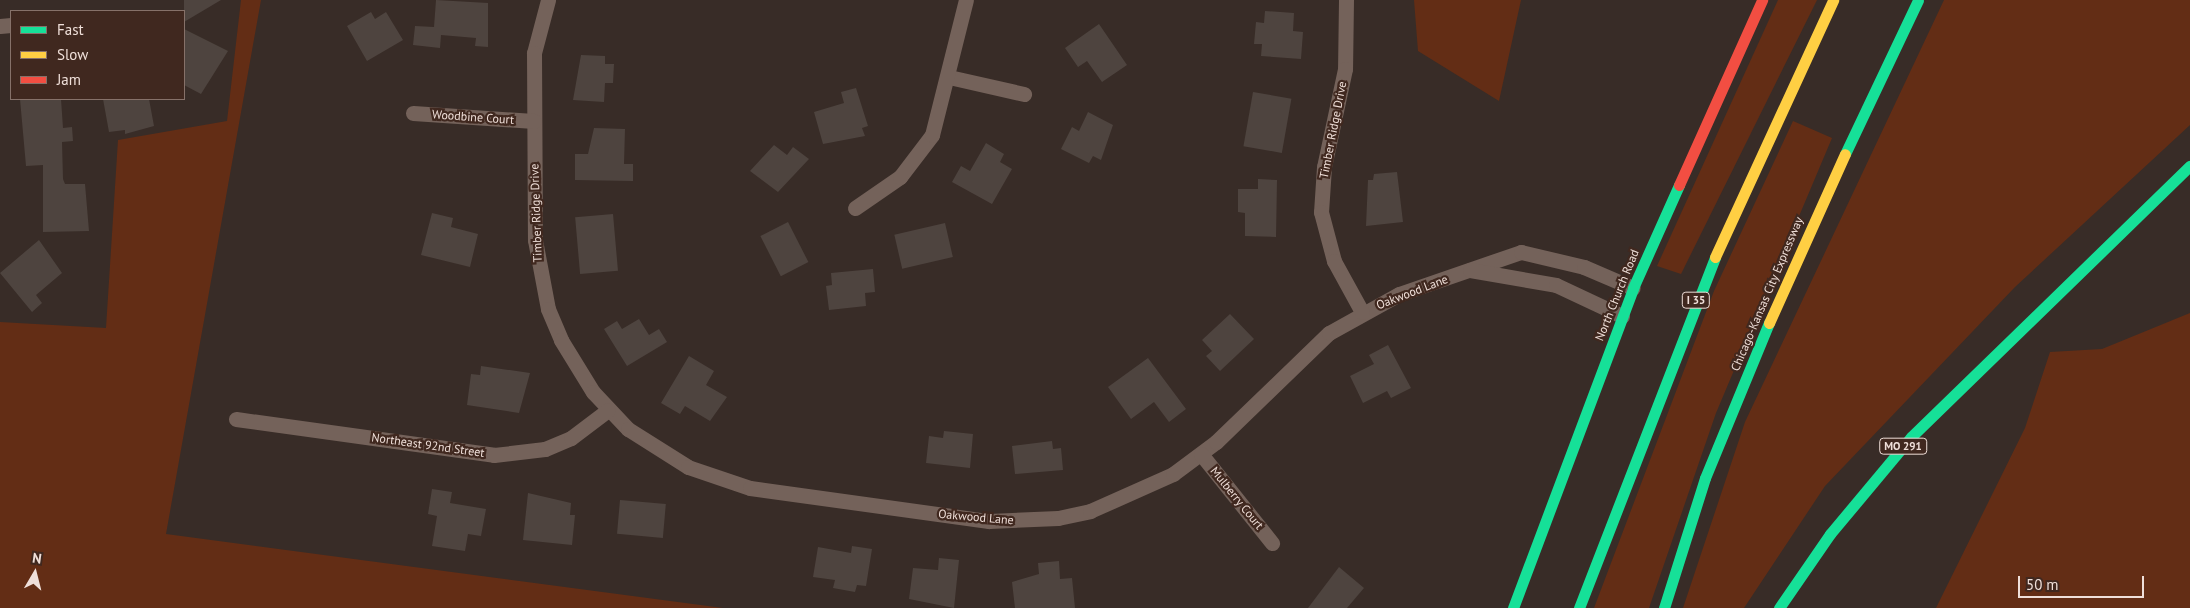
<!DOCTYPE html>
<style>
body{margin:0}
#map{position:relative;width:2190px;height:608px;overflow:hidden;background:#382c27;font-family:"PT Sans",sans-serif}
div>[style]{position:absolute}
.green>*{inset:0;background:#632d15}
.building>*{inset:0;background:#4e443f;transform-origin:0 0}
.street>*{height:15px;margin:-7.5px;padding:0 7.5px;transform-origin:7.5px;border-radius:7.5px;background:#74625a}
.fast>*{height:11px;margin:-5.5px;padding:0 5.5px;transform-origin:5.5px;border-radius:5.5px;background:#16e098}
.slow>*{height:11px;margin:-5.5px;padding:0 5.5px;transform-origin:5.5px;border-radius:5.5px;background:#ffcf43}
.jam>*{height:11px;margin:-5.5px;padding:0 5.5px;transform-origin:5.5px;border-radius:5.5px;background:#f24e42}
span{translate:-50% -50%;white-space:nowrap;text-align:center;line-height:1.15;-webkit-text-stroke:4.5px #40281f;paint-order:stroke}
.shield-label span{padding:1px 4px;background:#40281f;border:1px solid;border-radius:4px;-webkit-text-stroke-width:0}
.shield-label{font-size:11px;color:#efdfd9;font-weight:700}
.street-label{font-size:12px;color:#efdfd9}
.legend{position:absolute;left:10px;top:10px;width:175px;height:90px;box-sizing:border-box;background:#40281f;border:1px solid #867169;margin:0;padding:6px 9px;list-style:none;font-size:15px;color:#efdfd9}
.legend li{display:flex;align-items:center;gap:10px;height:25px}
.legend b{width:25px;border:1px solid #867169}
.north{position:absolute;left:10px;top:548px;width:50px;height:50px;-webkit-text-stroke:4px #40281f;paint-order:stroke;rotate:8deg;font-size:14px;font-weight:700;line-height:20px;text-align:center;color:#efdfd9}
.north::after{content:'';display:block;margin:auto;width:18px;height:22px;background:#efdfd9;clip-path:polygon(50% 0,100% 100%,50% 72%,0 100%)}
.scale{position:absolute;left:2018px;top:576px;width:126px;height:22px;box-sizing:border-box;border:2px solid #efdfd9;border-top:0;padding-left:6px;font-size:15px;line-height:18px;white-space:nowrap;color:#efdfd9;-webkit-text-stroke:4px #40281f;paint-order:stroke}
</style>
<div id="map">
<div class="green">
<i style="clip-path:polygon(241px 0,261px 0,166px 534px,723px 608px,0 608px,0 322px,106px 328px,118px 140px,227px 121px)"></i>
<i style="clip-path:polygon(1414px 0,1521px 0,1499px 101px,1418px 51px)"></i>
<i style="clip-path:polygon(1778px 0,1817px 0,1681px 274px,1657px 266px)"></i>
<i style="clip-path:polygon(1944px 0,2190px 0,2190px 125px,2015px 287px,1825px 486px,1744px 608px,1683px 608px,1745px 422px)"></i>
<i style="clip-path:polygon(1793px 121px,1832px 138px,1716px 413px,1649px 608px,1594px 608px,1714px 291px)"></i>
<i style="clip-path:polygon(2190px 313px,2190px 608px,1936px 608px,2025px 428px,2050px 352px,2102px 349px)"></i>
</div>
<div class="building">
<i style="clip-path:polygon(184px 0,221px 0,184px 22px)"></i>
<i style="clip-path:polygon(436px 0,488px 3px,488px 47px,475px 46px,476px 38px,441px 35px,440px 48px,413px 45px,415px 26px,434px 27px)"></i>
<i style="clip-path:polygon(1265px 11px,1294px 13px,1293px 31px,1303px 32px,1301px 59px,1261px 56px,1262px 44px,1254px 44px,1256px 22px,1264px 23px)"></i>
<i style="clip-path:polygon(371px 12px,375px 19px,386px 12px,403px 40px,367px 61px,347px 26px)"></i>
<i style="clip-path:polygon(1099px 24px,1127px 65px,1102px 82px,1087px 61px,1078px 67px,1065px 48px)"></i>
<i style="clip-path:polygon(184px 29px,228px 51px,201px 94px,184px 85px)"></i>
<i style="clip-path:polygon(581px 55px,605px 56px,605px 64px,614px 64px,613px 83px,605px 83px,604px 102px,573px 100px)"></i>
<i style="clip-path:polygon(856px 88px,868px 126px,862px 128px,865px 136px,823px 144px,814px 112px,844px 103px,841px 92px)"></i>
<i style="left:1253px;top:92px;width:39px;height:55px;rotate:10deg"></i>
<i style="clip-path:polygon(20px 99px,61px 99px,63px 128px,72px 127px,73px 141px,62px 142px,63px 179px,65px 184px,85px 184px,89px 231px,43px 232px,43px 165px,26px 166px)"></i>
<i style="clip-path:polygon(103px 99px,149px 99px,154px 126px,125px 134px,125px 130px,109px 132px)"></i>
<i style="clip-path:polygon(1088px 112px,1113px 125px,1101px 160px,1093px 156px,1089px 163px,1061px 149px,1072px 127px,1079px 131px)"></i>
<i style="clip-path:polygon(594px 128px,625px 129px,624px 164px,633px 164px,633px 181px,575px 180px,575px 154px,588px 154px)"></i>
<i style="clip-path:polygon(986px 143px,1004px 154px,1000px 162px,1012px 169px,992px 204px,952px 182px,961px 166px,970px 171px)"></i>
<i style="clip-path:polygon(774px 145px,787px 155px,793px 147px,809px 159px,778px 192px,750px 171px)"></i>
<i style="clip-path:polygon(1397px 172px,1403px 222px,1366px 226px,1368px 180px,1373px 180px,1374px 174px)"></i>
<i style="clip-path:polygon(1258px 179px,1277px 180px,1276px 237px,1245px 236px,1245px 213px,1238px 212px,1238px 189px,1258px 189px)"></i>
<i style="clip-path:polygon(432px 213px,453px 218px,451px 227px,478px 234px,470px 267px,421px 255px)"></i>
<i style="left:613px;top:214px;width:57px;height:38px;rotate:85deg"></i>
<i style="left:788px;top:222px;width:45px;height:31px;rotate:63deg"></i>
<i style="left:945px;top:223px;width:35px;height:52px;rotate:77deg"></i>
<i style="clip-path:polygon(39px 240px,62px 273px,36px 295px,42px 303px,32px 312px,0 273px)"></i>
<i style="clip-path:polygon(873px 269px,875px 292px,865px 293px,866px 306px,829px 310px,826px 286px,832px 285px,831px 273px)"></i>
<i style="clip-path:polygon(1230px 314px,1254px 339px,1220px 371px,1206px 356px,1212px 351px,1202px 340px)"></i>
<i style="clip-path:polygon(639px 319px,649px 335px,659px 329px,667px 342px,627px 366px,604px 329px,617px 321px,622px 329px)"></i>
<i style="clip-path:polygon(1388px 345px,1411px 388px,1391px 398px,1387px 391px,1363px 403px,1350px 376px,1374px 364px,1369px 355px)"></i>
<i style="clip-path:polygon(689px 356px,714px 371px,706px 385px,727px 397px,710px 421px,685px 406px,680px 414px,661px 403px)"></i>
<i style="clip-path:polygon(1148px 358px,1186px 409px,1169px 422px,1154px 402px,1131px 419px,1108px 387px)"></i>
<i style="clip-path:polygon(481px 366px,530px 373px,519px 413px,467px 405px,471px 374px,480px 375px)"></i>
<i style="clip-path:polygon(944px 431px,973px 434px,970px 468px,926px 463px,929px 436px,943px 438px)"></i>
<i style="clip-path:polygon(1052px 441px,1053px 449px,1061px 448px,1063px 470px,1015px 474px,1012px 446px)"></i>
<i style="clip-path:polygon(432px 489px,452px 492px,450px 503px,486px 509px,481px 536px,468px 534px,465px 551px,432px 546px,437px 516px,428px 514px)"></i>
<i style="clip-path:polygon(528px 493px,571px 503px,570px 515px,575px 515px,572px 545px,523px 540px)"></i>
<i style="left:620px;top:500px;width:46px;height:34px;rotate:5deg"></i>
<i style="clip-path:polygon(852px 546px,872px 549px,866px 586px,857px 585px,855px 592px,833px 588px,835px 580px,813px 577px,818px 547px,851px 553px)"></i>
<i style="clip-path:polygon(939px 558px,959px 560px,954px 608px,909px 599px,913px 568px,938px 570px)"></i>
<i style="clip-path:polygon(1059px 561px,1060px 579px,1072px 578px,1075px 608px,1015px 608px,1012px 582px,1039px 574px,1038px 563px)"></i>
<i style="clip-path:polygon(1339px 567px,1364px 588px,1347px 608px,1308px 608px)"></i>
</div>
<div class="street">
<i style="left:548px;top:0;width:55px;rotate:104.8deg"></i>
<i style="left:534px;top:53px;width:187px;rotate:89.7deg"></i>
<i style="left:535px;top:240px;width:70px;rotate:79.3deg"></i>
<i style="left:548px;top:309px;width:34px;rotate:67deg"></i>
<i style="left:561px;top:340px;width:61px;rotate:58.4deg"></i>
<i style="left:593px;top:392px;width:51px;rotate:46.6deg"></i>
<i style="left:628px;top:429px;width:71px;rotate:32.3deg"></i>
<i style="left:688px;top:467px;width:65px;rotate:18.7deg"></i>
<i style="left:750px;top:488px;width:241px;rotate:7.9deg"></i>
<i style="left:989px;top:521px;width:69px;rotate:-2.5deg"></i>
<i style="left:1058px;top:518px;width:33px;rotate:-12deg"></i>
<i style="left:1090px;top:511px;width:91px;rotate:-24deg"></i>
<i style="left:1173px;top:474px;width:54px;rotate:-36.7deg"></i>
<i style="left:1216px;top:442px;width:157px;rotate:-44deg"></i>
<i style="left:1329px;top:333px;width:80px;rotate:-29.1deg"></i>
<i style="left:1399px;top:294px;width:129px;rotate:-19deg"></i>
<i style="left:1521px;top:252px;width:65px;rotate:13.4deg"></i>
<i style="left:1584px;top:267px;width:53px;rotate:23.2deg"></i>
<i style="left:1346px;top:0;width:69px;rotate:90.8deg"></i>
<i style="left:1345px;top:69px;width:100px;rotate:102.1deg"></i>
<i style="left:1324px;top:167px;width:45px;rotate:93.8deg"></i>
<i style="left:1321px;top:212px;width:51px;rotate:75.1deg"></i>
<i style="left:1334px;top:261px;width:58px;rotate:61.2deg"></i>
<i style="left:0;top:26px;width:11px;rotate:-5deg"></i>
<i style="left:949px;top:77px;width:77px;rotate:12.8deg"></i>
<i style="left:413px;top:113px;width:121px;rotate:3.8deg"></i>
<i style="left:855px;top:208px;width:55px;rotate:-34.6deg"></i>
<i style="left:900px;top:177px;width:53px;rotate:-52.7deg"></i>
<i style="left:932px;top:135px;width:139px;rotate:-75.9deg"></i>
<i style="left:1470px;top:270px;width:87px;rotate:9.9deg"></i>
<i style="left:1556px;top:285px;width:73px;rotate:25.2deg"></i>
<i style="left:236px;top:419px;width:260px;rotate:7.9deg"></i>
<i style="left:494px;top:455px;width:51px;rotate:-6.7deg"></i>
<i style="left:545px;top:449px;width:28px;rotate:-23deg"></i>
<i style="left:571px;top:438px;width:46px;rotate:-37.1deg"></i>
<i style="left:1201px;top:454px;width:114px;rotate:51.4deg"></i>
</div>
<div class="fast">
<i style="left:1845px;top:154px;width:170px;rotate:-64.6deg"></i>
<i style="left:1513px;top:608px;width:342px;rotate:-69.4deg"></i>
<i style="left:1633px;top:288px;width:113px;rotate:-65.9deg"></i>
<i style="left:1579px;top:608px;width:376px;rotate:-68.8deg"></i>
<i style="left:1664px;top:608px;width:136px;rotate:-72.5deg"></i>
<i style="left:1705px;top:478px;width:168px;rotate:-67.6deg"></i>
<i style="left:1779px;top:608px;width:90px;rotate:-55.4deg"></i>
<i style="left:1830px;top:534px;width:126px;rotate:-50.1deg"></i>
<i style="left:1911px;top:437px;width:389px;rotate:-44.2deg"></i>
</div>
<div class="slow">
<i style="left:1715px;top:257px;width:283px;rotate:-65.3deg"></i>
<i style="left:1769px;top:323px;width:185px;rotate:-65.8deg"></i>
</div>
<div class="jam">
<i style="left:1679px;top:185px;width:203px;rotate:-65.8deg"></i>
</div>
<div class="shield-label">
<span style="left:1696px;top:300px">I 35</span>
<span style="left:1903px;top:446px">MO 291</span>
</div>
<div class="street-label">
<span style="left:473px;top:117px;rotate:4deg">Woodbine Court</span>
<span style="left:1333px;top:130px;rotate:-79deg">Timber Ridge Drive</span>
<span style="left:536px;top:213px;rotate:-92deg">Timber Ridge Drive</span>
<span style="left:1412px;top:292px;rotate:-21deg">Oakwood Lane</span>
<span style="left:1767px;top:294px;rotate:-67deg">Chicago-Kansas City Expressway</span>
<span style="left:1617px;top:295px;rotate:-68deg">North Church Road</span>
<span style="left:428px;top:445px;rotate:8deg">Northeast 92nd Street</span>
<span style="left:1237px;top:498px;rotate:51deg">Mulberry Court</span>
<span style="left:976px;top:517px;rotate:5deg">Oakwood Lane</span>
</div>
<ul class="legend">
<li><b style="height:6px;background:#16e098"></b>Fast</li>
<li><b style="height:6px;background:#ffcf43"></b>Slow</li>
<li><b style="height:6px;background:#f24e42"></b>Jam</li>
</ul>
<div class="north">N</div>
<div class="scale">50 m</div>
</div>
